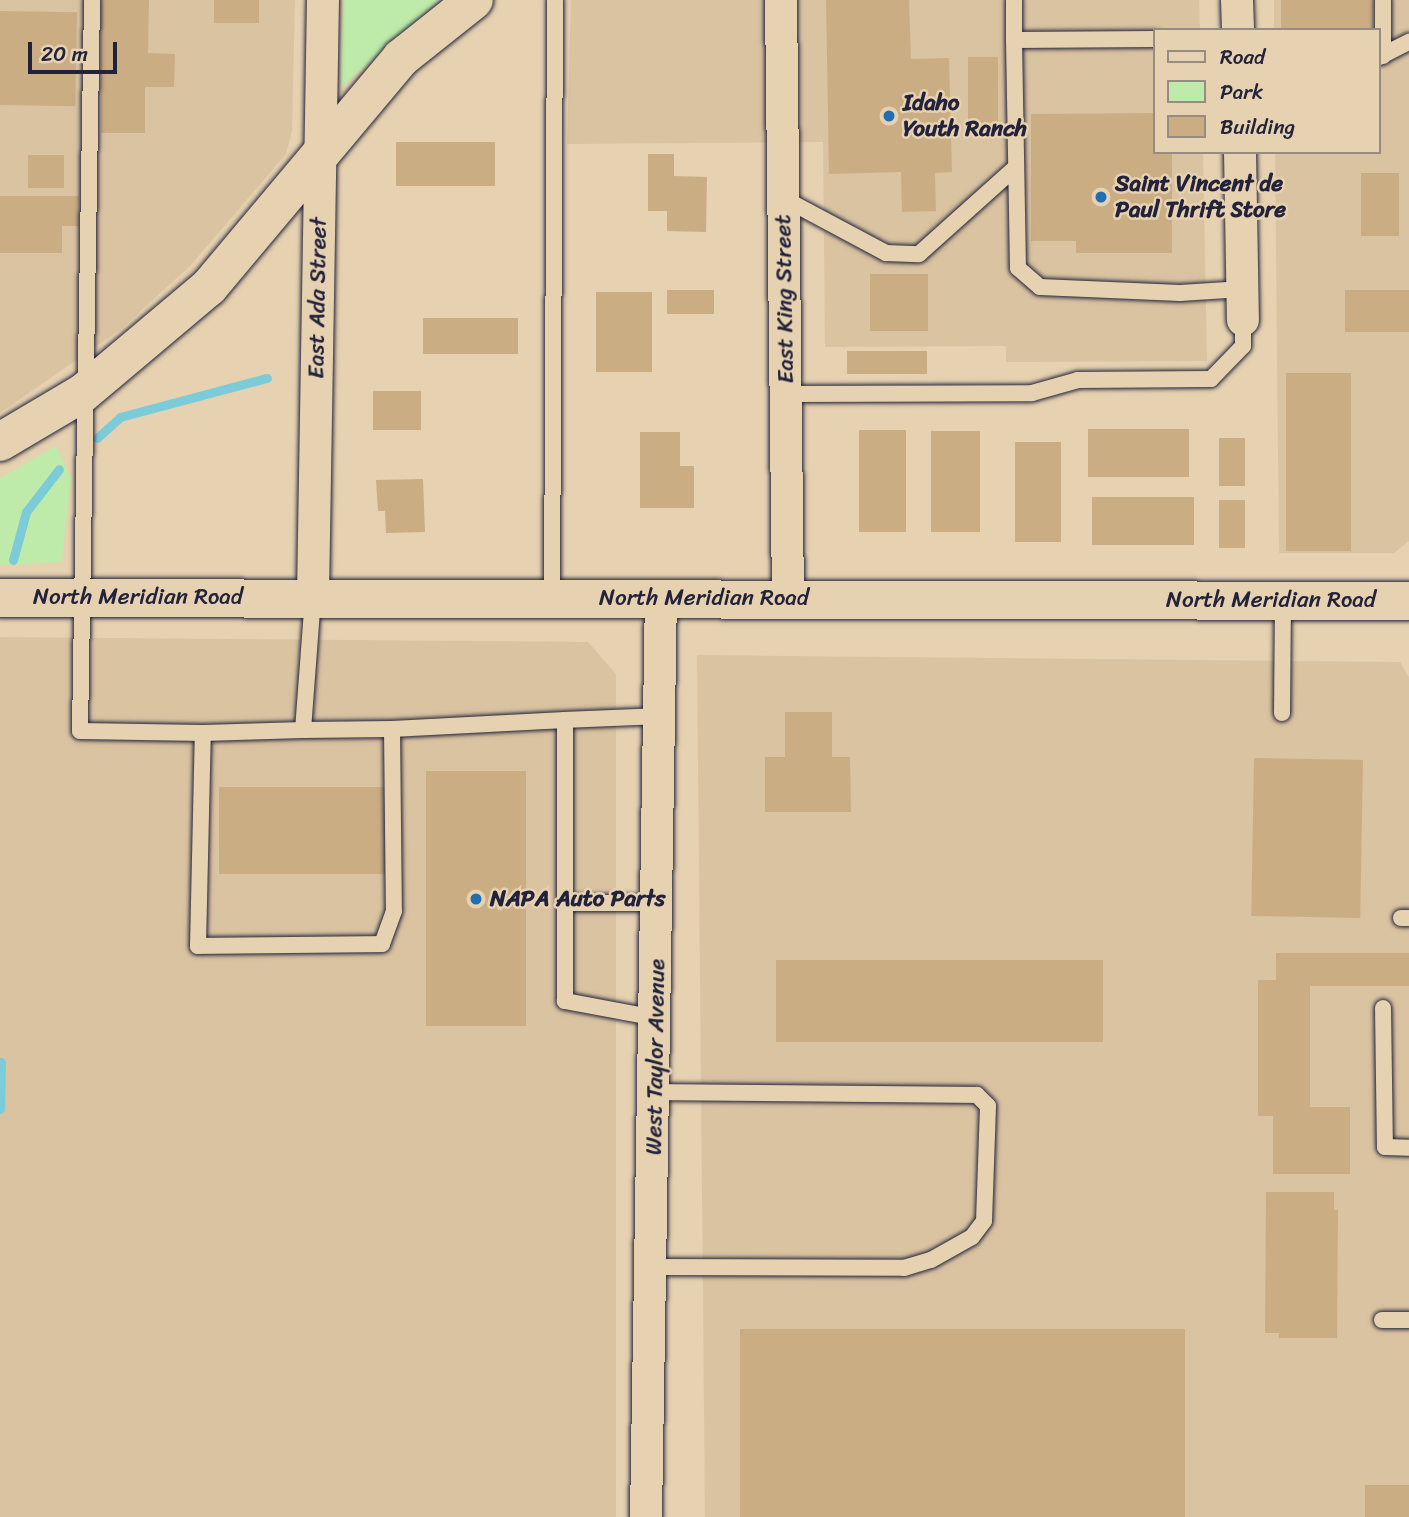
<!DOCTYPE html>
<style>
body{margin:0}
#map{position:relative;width:1409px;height:1517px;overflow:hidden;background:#e6d1b0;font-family:Sriracha,sans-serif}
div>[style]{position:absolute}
.built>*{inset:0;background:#dac3a1}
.green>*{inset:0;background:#beeba9}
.stream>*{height:9px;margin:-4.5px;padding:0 4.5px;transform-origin:4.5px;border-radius:4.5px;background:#7ccbd8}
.building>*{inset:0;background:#cbad84;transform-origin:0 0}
.roads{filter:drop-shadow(0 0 2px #22223b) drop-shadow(0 0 2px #22223b)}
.service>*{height:16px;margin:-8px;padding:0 8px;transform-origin:8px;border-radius:8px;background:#e6d1b0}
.minor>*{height:32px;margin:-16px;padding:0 16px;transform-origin:16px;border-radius:16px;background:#e6d1b0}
.primary>*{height:38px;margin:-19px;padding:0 19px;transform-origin:19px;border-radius:19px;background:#e6d1b0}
.dots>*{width:19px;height:19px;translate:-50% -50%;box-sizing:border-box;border:4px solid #e6d1b0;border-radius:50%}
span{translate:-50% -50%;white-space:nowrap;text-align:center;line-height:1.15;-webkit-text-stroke:5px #e6d1b0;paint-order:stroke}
.poi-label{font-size:23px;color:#22223b;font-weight:700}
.left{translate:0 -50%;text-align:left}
.street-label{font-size:23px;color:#22223b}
.legend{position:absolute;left:1153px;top:28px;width:228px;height:126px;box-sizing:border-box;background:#e6d1b0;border:2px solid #988b81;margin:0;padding:9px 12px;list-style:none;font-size:21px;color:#22223b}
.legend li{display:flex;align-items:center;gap:14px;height:35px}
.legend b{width:35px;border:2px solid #988b81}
.scale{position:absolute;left:28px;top:42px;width:89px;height:32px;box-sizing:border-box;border:4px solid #22223b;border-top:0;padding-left:9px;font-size:21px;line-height:24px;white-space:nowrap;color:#22223b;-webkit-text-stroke:5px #e6d1b0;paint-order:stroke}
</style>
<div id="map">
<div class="built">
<i style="clip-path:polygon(0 0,295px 0,292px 131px,286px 154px,191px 265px,121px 329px,0 413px)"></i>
<i style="clip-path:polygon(571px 0,1199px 0,1200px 30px,1155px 30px,1155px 152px,1203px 152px,1207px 361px,1006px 362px,1006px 346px,825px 347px,823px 142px,567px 144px)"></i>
<i style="clip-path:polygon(1274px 0,1409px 0,1409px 541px,1394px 553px,1279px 553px,1275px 152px,1379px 152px,1379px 30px,1274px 30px)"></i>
<i style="clip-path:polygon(0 637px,588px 642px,616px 674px,616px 1517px,0 1517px)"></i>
<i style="clip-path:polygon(697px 655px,1400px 662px,1409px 677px,1409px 1517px,705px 1517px)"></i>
</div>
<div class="green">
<i style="clip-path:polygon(343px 0,440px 0,341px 88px)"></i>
<i style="clip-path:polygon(56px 446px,71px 478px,62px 562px,0 565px,0 478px)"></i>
</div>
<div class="stream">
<i style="left:97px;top:438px;width:31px;rotate:-42deg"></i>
<i style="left:120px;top:417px;width:152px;rotate:-14.9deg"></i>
<i style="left:13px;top:560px;width:50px;rotate:-74.8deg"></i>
<i style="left:26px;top:512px;width:54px;rotate:-52.5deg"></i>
<i style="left:0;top:1109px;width:47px;rotate:-88.8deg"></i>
</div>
<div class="building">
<i style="clip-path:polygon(101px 0,149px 0,148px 53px,175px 54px,174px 87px,145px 87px,145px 133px,101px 133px)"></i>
<i style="left:214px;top:0;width:45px;height:23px"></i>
<i style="clip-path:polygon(826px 0,909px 0,911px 59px,949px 58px,952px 172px,935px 173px,936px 211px,902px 212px,901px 172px,829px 174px)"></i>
<i style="left:1281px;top:0;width:92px;height:30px"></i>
<i style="left:0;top:11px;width:77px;height:94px;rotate:1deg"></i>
<i style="left:968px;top:57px;width:30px;height:79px"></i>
<i style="clip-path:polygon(1155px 113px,1155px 152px,1172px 152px,1172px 253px,1076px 253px,1076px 241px,1031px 241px,1031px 114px)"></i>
<i style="left:396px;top:142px;width:99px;height:44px"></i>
<i style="clip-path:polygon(648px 154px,674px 154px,674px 176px,707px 177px,706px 232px,667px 231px,667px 211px,648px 211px)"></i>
<i style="left:28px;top:155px;width:36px;height:33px"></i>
<i style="left:1361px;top:173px;width:38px;height:63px"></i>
<i style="clip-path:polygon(0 196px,79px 196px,79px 226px,62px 226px,62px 253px,0 253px)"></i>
<i style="left:870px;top:274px;width:58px;height:57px"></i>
<i style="left:667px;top:290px;width:47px;height:24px"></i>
<i style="left:1345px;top:290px;width:64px;height:42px"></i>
<i style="left:596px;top:292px;width:56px;height:80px"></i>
<i style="left:423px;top:318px;width:95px;height:36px"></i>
<i style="left:847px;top:351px;width:80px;height:23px"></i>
<i style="left:1286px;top:373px;width:65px;height:178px"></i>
<i style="left:373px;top:391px;width:48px;height:39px"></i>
<i style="left:1088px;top:429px;width:101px;height:48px"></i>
<i style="left:859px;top:430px;width:47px;height:102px"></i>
<i style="left:931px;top:431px;width:49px;height:101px"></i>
<i style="clip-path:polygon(640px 432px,680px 432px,680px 466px,694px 466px,694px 508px,640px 508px)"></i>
<i style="left:1219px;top:438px;width:26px;height:48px"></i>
<i style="left:1015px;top:442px;width:46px;height:100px"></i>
<i style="clip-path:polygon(423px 479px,425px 532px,386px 533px,385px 511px,378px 511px,376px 480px)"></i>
<i style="left:1092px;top:497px;width:102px;height:48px"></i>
<i style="left:1219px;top:500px;width:26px;height:48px"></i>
<i style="clip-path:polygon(785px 712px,832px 712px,832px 757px,850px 757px,851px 812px,765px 812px,765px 757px,785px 757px)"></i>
<i style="left:1254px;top:758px;width:109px;height:158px;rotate:1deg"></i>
<i style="left:526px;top:771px;width:255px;height:100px;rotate:90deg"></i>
<i style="left:219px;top:787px;width:166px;height:87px"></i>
<i style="clip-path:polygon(1276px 953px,1409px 953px,1409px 986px,1310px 986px,1310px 1107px,1350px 1107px,1350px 1174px,1273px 1174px,1273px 1116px,1258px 1116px,1258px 980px,1276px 980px)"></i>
<i style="left:776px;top:960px;width:327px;height:82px"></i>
<i style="clip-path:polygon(1266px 1192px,1334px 1192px,1334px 1210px,1338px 1210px,1337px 1338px,1279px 1338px,1279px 1333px,1265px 1333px)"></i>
<i style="left:740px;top:1329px;width:445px;height:188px"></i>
<i style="left:1365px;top:1485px;width:44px;height:32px"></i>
</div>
<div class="roads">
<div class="service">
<i style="left:92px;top:0;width:731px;rotate:90.94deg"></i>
<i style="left:80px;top:731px;width:123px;rotate:0.9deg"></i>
<i style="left:1014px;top:0;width:40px;rotate:90deg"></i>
<i style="left:1014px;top:40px;width:141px;rotate:-0.4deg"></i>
<i style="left:1383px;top:0;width:56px;rotate:90deg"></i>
<i style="left:1014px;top:40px;width:228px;rotate:89deg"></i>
<i style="left:1018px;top:268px;width:29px;rotate:41deg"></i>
<i style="left:1040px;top:287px;width:140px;rotate:2.5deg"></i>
<i style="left:1180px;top:293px;width:63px;rotate:-3.6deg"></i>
<i style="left:1379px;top:57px;width:34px;rotate:-27deg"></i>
<i style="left:783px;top:198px;width:117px;rotate:28.1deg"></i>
<i style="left:886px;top:253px;width:33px;rotate:2deg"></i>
<i style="left:919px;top:254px;width:130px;rotate:-41.9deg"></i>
<i style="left:786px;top:394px;width:246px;rotate:-0.2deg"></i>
<i style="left:1032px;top:393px;width:48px;rotate:-15.8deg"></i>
<i style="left:1078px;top:380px;width:133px;rotate:-0.4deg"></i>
<i style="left:1211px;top:379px;width:46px;rotate:-45.9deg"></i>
<i style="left:1243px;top:346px;width:26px;rotate:-90deg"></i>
<i style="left:552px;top:597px;width:597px;rotate:-89.71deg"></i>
<i style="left:1282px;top:713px;width:113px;rotate:-89.5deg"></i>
<i style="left:392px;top:729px;width:173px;rotate:-3deg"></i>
<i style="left:303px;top:730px;width:89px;rotate:-0.6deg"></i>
<i style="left:392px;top:729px;width:182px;rotate:89.4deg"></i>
<i style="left:394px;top:911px;width:35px;rotate:110deg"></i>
<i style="left:382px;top:944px;width:184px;rotate:179.4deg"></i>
<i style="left:198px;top:946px;width:213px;rotate:-88.7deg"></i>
<i style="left:203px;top:733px;width:100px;rotate:-1.7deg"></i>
<i style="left:303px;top:730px;width:133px;rotate:-85.7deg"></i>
<i style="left:565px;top:903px;width:93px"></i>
<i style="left:1401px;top:918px;width:8px"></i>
<i style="left:1383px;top:1008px;width:139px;rotate:89.2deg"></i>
<i style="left:1385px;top:1147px;width:24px;rotate:2deg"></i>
<i style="left:656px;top:1018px;width:93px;rotate:-169.4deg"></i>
<i style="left:565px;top:1001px;width:281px;rotate:-90deg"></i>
<i style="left:565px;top:720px;width:95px;rotate:-2.4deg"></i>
<i style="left:654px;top:1267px;width:250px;rotate:0.2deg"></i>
<i style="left:904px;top:1268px;width:28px;rotate:-17deg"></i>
<i style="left:931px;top:1260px;width:47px;rotate:-29.3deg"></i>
<i style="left:972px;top:1237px;width:20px;rotate:-53deg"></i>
<i style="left:984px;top:1221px;width:115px;rotate:-88deg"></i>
<i style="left:988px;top:1106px;width:16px;rotate:-135deg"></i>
<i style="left:977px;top:1095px;width:322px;rotate:-179.5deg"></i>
<i style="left:1382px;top:1320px;width:27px"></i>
</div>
<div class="minor">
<i style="left:781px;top:0;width:598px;rotate:89.33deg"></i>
<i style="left:1237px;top:0;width:30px;rotate:88deg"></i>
<i style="left:1240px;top:152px;width:168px;rotate:89deg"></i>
<i style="left:313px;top:595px;width:595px;rotate:-89.04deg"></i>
<i style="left:646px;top:1517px;width:920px;rotate:-89.07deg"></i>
</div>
<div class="primary">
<i style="left:0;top:442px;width:96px;rotate:-30.6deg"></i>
<i style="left:83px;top:393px;width:165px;rotate:-40.1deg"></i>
<i style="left:209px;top:287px;width:299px;rotate:-50deg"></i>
<i style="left:401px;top:58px;width:93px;rotate:-38.5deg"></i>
<i style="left:0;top:598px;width:1409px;rotate:0.12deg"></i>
</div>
</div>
<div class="dots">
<i style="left:889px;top:116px;background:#1f6fb2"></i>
<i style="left:1101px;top:197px;background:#1f6fb2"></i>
<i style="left:476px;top:899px;background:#1f6fb2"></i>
</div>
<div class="poi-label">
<span class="left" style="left:903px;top:116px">Idaho<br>Youth Ranch</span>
<span class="left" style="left:1115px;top:197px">Saint Vincent de<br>Paul Thrift Store</span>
<span class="left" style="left:490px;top:899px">NAPA Auto Parts</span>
</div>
<div class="street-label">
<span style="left:318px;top:298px;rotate:-89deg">East Ada Street</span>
<span style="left:785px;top:299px;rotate:-91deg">East King Street</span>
<span style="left:138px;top:597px">North Meridian Road</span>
<span style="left:704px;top:598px">North Meridian Road</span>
<span style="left:1271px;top:600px">North Meridian Road</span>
<span style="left:656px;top:1057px;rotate:-89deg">West Taylor Avenue</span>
</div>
<ul class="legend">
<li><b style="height:9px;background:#e6d1b0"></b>Road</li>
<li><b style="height:19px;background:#beeba9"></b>Park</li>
<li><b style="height:19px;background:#cbad84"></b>Building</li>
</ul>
<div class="scale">20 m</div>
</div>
